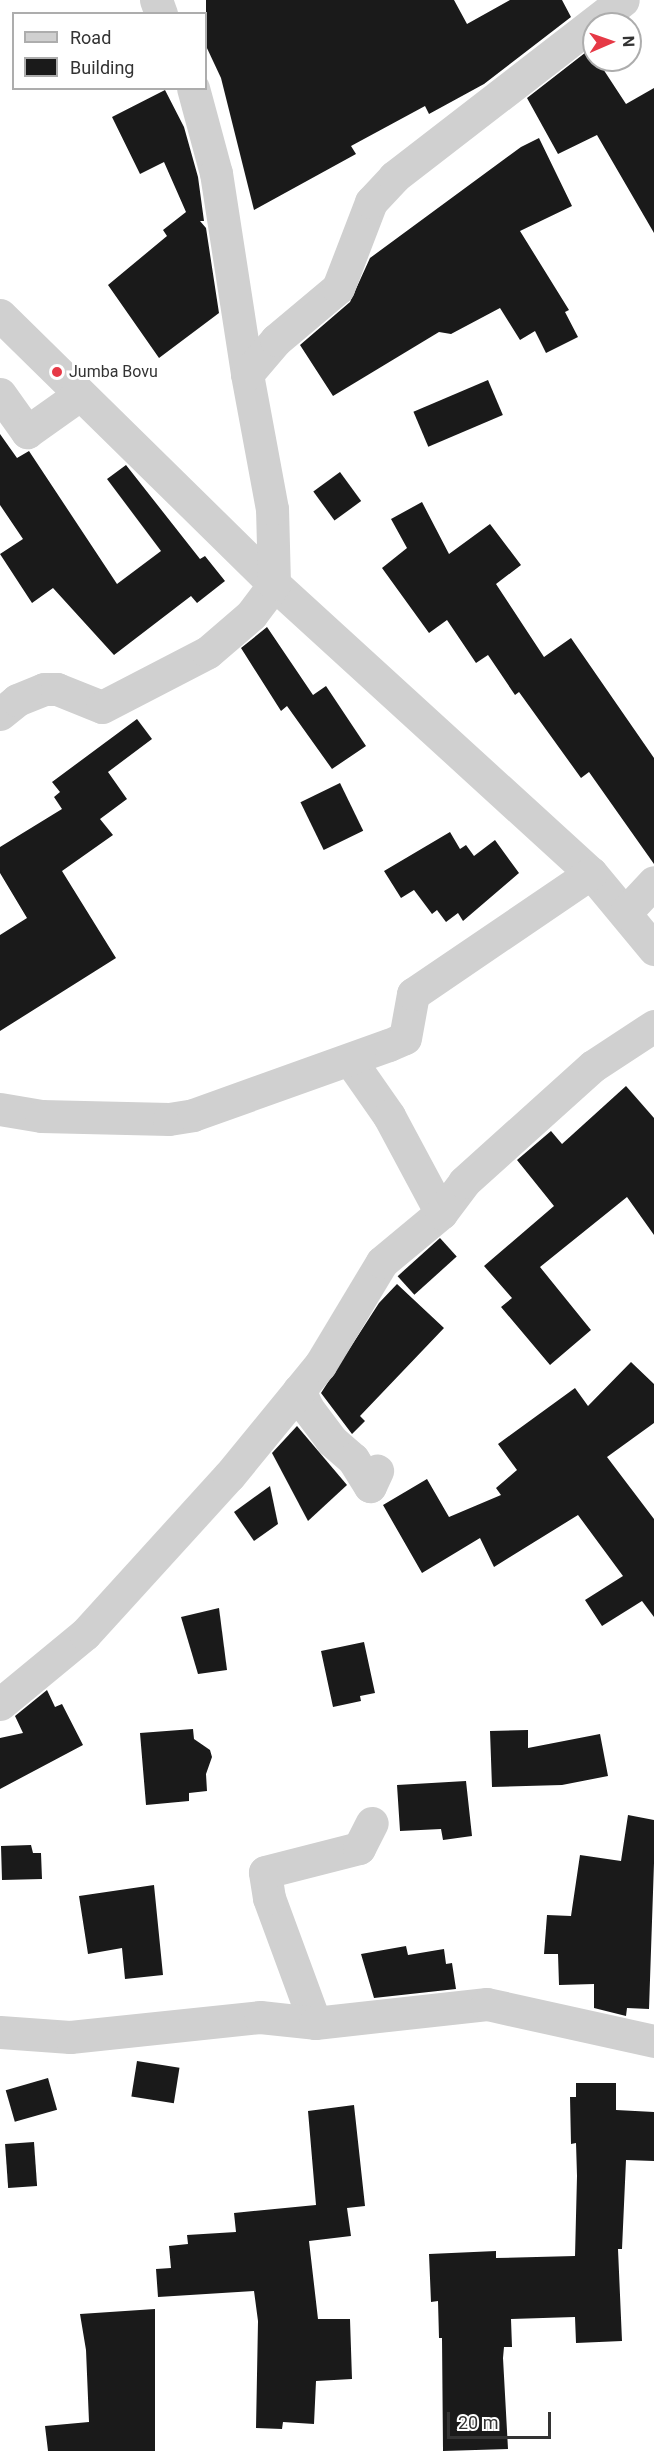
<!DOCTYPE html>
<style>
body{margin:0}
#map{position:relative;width:654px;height:2451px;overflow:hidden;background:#fff;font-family:Roboto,sans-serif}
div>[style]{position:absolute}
.building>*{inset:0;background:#1a1a1a;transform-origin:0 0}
.street>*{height:33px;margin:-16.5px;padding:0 16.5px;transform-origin:16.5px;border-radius:16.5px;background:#d0d0d0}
.dots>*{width:16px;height:16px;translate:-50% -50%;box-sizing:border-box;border:3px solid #fff;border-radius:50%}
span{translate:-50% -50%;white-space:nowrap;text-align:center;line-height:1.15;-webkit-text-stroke:6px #fff;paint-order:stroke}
.poi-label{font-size:16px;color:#333}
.left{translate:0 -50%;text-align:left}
.legend{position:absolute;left:12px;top:12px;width:195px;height:78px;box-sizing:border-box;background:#fff;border:2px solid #adadad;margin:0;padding:8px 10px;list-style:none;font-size:18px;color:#333}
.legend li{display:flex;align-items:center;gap:12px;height:30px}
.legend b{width:30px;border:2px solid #adadad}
.north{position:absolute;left:582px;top:12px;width:60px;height:60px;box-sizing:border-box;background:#fff;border:2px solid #adadad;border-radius:50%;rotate:88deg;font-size:16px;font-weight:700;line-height:24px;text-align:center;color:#333}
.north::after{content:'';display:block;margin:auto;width:21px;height:27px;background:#e63946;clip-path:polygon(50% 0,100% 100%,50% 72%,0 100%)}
.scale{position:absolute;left:447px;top:2412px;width:104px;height:27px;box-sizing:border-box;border:3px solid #333;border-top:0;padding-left:8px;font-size:18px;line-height:21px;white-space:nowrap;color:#333;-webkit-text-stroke:4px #fff;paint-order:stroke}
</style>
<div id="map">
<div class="building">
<i style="clip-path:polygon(206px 0,454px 0,467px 24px,510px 0,562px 0,571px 17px,484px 84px,429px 114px,425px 106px,351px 146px,356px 154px,254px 210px,221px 78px,206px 46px)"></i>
<i style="clip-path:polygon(590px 49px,626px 104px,654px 88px,654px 233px,597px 135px,558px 154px,527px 98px)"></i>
<i style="clip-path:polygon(165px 90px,184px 127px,198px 177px,204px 221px,200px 221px,206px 228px,219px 313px,159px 358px,108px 285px,167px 236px,163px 230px,186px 212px,164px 162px,140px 174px,112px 117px)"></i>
<i style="clip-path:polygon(539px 138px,572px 206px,520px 231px,569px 310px,565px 312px,578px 337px,546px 353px,535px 331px,520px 340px,500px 308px,451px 334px,439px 332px,333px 396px,300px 345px,350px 302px,370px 258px,521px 147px)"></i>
<i style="left:488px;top:380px;width:38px;height:81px;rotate:67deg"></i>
<i style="clip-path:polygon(0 434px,17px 458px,29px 451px,117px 584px,161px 551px,107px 479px,126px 465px,200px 559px,205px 556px,225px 581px,197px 603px,191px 596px,114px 655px,53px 588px,32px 603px,0 554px,23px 539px,0 505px)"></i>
<i style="left:340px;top:472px;width:36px;height:33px;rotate:54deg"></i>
<i style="clip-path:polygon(422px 502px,449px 554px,490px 524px,521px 565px,496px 584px,544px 657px,571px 638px,654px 758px,654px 864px,589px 772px,581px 778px,519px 692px,515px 695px,488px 655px,476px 663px,447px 620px,429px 633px,382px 568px,407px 548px,391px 519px)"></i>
<i style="clip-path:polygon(267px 627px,313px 695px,326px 686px,366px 746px,332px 769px,287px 706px,281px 711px,241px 648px)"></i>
<i style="clip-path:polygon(137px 719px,152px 739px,108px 772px,127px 799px,100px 819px,113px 835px,62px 871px,116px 958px,0 1031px,0 935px,27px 918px,0 873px,0 847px,62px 809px,54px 797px,60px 792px,52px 782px)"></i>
<i style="left:340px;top:783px;width:53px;height:44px;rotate:64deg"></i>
<i style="clip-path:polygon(450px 832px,460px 849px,466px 845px,474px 856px,495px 840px,519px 873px,463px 921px,458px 913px,446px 922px,437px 910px,432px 914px,414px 890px,401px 898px,384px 871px)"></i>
<i style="clip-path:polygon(626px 1086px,654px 1118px,654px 1235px,627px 1197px,540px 1267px,591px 1330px,550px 1365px,501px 1307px,512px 1298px,484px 1266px,554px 1206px,517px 1160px,551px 1131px,562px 1144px)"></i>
<i style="left:440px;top:1238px;width:25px;height:57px;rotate:48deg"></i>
<i style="clip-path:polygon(397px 1284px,444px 1328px,360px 1416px,365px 1421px,352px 1434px,321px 1393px,379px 1303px)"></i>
<i style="clip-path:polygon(631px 1362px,654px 1384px,654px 1423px,607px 1457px,654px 1519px,654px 1617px,642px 1601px,602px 1626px,585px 1600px,623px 1576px,578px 1515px,494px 1567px,480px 1538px,422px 1573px,383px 1505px,427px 1479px,449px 1517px,501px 1495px,496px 1488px,517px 1470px,498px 1444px,575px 1388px,588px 1406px)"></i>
<i style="clip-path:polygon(297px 1426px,347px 1485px,308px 1521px,272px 1453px)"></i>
<i style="clip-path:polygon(270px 1486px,278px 1524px,254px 1541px,234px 1512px)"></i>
<i style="clip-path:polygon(219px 1608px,227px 1670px,198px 1674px,181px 1617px)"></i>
<i style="clip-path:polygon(364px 1642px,375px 1693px,360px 1696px,361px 1701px,333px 1707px,321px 1651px)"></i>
<i style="clip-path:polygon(47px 1690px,55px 1707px,62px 1704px,83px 1745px,0 1789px,0 1738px,23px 1733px,15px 1716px)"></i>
<i style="clip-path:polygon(193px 1729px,194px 1739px,210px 1750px,212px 1757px,206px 1774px,207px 1791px,189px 1793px,189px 1801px,146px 1805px,140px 1733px)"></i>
<i style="clip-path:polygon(528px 1730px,528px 1748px,600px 1734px,608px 1776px,562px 1785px,492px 1787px,490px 1731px)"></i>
<i style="clip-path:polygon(466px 1781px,472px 1836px,443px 1840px,441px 1829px,400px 1831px,397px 1785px)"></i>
<i style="clip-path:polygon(628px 1815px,654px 1820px,654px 1863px,649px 2009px,627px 2008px,626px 2016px,594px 2008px,594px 1984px,559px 1985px,558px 1954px,544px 1954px,547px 1915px,571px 1916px,580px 1855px,621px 1861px)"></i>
<i style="clip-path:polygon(31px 1845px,33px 1853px,41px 1853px,42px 1879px,2px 1880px,1px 1846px)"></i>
<i style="clip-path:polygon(154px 1885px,163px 1975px,125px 1979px,122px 1948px,88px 1954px,79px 1896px)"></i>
<i style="clip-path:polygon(406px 1946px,408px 1955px,444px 1949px,446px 1964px,452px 1963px,456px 1989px,374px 1998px,361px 1954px)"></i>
<i style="left:137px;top:2061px;width:43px;height:36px;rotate:9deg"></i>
<i style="left:48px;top:2078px;width:33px;height:44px;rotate:74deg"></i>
<i style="clip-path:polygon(576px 2083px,616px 2083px,616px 2110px,654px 2112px,654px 2161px,626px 2160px,622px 2249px,618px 2249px,622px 2341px,576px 2343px,575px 2317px,511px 2319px,512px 2347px,504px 2347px,503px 2358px,508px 2449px,443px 2451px,442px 2338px,439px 2338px,438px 2301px,431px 2302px,429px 2254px,496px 2251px,496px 2258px,575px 2256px,577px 2176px,576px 2143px,571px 2144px,570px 2097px,576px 2097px)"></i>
<i style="clip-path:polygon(354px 2105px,365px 2206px,347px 2208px,351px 2236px,309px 2241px,318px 2319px,350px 2319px,352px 2379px,316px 2381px,314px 2424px,283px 2422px,282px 2429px,256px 2428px,258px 2321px,254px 2291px,158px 2297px,156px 2269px,171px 2268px,169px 2246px,188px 2244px,187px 2235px,236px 2232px,234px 2213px,316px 2205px,308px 2111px)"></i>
<i style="left:34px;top:2142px;width:44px;height:29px;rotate:86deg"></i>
<i style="clip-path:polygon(155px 2309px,155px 2451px,48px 2451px,45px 2426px,89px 2422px,86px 2350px,80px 2314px)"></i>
</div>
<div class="street">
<i style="left:156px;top:0;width:15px;rotate:70deg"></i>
<i style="left:193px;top:88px;width:88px;rotate:74.9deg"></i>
<i style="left:216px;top:173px;width:203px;rotate:81.2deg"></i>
<i style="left:0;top:315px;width:384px;rotate:44.5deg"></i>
<i style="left:274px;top:584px;width:429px;rotate:42.4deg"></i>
<i style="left:591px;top:873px;width:99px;rotate:50.3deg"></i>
<i style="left:0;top:394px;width:47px;rotate:54.6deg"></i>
<i style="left:27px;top:432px;width:64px;rotate:-35.4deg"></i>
<i style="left:0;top:714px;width:22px;rotate:-39deg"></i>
<i style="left:17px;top:700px;width:29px;rotate:-22deg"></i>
<i style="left:44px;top:689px;width:13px"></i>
<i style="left:57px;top:689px;width:48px;rotate:21.8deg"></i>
<i style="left:102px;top:707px;width:119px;rotate:-27.4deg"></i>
<i style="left:208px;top:652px;width:57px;rotate:-40.7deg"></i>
<i style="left:251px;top:615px;width:39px;rotate:-53deg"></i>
<i style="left:274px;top:584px;width:75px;rotate:-91.5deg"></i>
<i style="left:272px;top:509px;width:137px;rotate:-100.5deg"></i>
<i style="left:247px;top:374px;width:45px;rotate:-49.5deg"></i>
<i style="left:276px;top:340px;width:81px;rotate:-40deg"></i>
<i style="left:338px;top:288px;width:92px;rotate:-69deg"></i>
<i style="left:371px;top:202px;width:34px;rotate:-47deg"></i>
<i style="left:394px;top:177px;width:289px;rotate:-37.7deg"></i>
<i style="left:625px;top:913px;width:42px;rotate:-46.9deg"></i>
<i style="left:350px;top:1060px;width:68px;rotate:55.1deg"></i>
<i style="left:389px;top:1116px;width:110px;rotate:61.8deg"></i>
<i style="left:0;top:1109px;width:42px;rotate:9.7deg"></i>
<i style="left:41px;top:1116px;width:128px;rotate:1.3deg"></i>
<i style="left:169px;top:1119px;width:24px;rotate:-9deg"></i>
<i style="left:193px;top:1115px;width:208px;rotate:-19.7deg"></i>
<i style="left:389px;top:1045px;width:17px;rotate:-24deg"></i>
<i style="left:405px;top:1038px;width:45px;rotate:-79.7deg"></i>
<i style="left:413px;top:994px;width:215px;rotate:-34.2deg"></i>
<i style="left:299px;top:1390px;width:21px;rotate:65deg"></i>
<i style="left:308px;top:1409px;width:39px;rotate:53deg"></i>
<i style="left:331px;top:1440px;width:29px;rotate:41deg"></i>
<i style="left:353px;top:1459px;width:32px;rotate:58deg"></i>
<i style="left:370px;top:1486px;width:17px;rotate:-65deg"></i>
<i style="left:0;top:1704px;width:110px;rotate:-39.5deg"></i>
<i style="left:85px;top:1634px;width:214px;rotate:-47.7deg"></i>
<i style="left:229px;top:1476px;width:144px;rotate:-50.7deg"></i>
<i style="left:320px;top:1365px;width:120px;rotate:-59deg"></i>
<i style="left:382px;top:1262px;width:77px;rotate:-39.7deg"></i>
<i style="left:441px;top:1213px;width:39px;rotate:-53deg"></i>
<i style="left:464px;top:1182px;width:173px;rotate:-42deg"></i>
<i style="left:593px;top:1066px;width:73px;rotate:-33.3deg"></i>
<i style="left:315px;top:2023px;width:133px;rotate:-110.2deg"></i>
<i style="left:269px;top:1898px;width:26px;rotate:-99deg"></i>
<i style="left:265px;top:1872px;width:97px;rotate:-14.3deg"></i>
<i style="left:359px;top:1848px;width:28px;rotate:-63deg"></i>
<i style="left:0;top:2032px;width:70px;rotate:4.1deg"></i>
<i style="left:70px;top:2037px;width:191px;rotate:-6deg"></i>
<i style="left:260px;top:2017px;width:55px;rotate:6.2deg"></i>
<i style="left:315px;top:2023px;width:173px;rotate:-6.3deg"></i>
<i style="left:487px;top:2004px;width:171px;rotate:12.5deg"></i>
</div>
<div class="dots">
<i style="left:57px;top:372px;background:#e63946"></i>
</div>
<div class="poi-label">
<span class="left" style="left:69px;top:372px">Jumba Bovu</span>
</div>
<ul class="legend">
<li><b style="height:8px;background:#d0d0d0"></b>Road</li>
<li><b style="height:16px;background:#1a1a1a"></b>Building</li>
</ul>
<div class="north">N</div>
<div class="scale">20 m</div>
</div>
